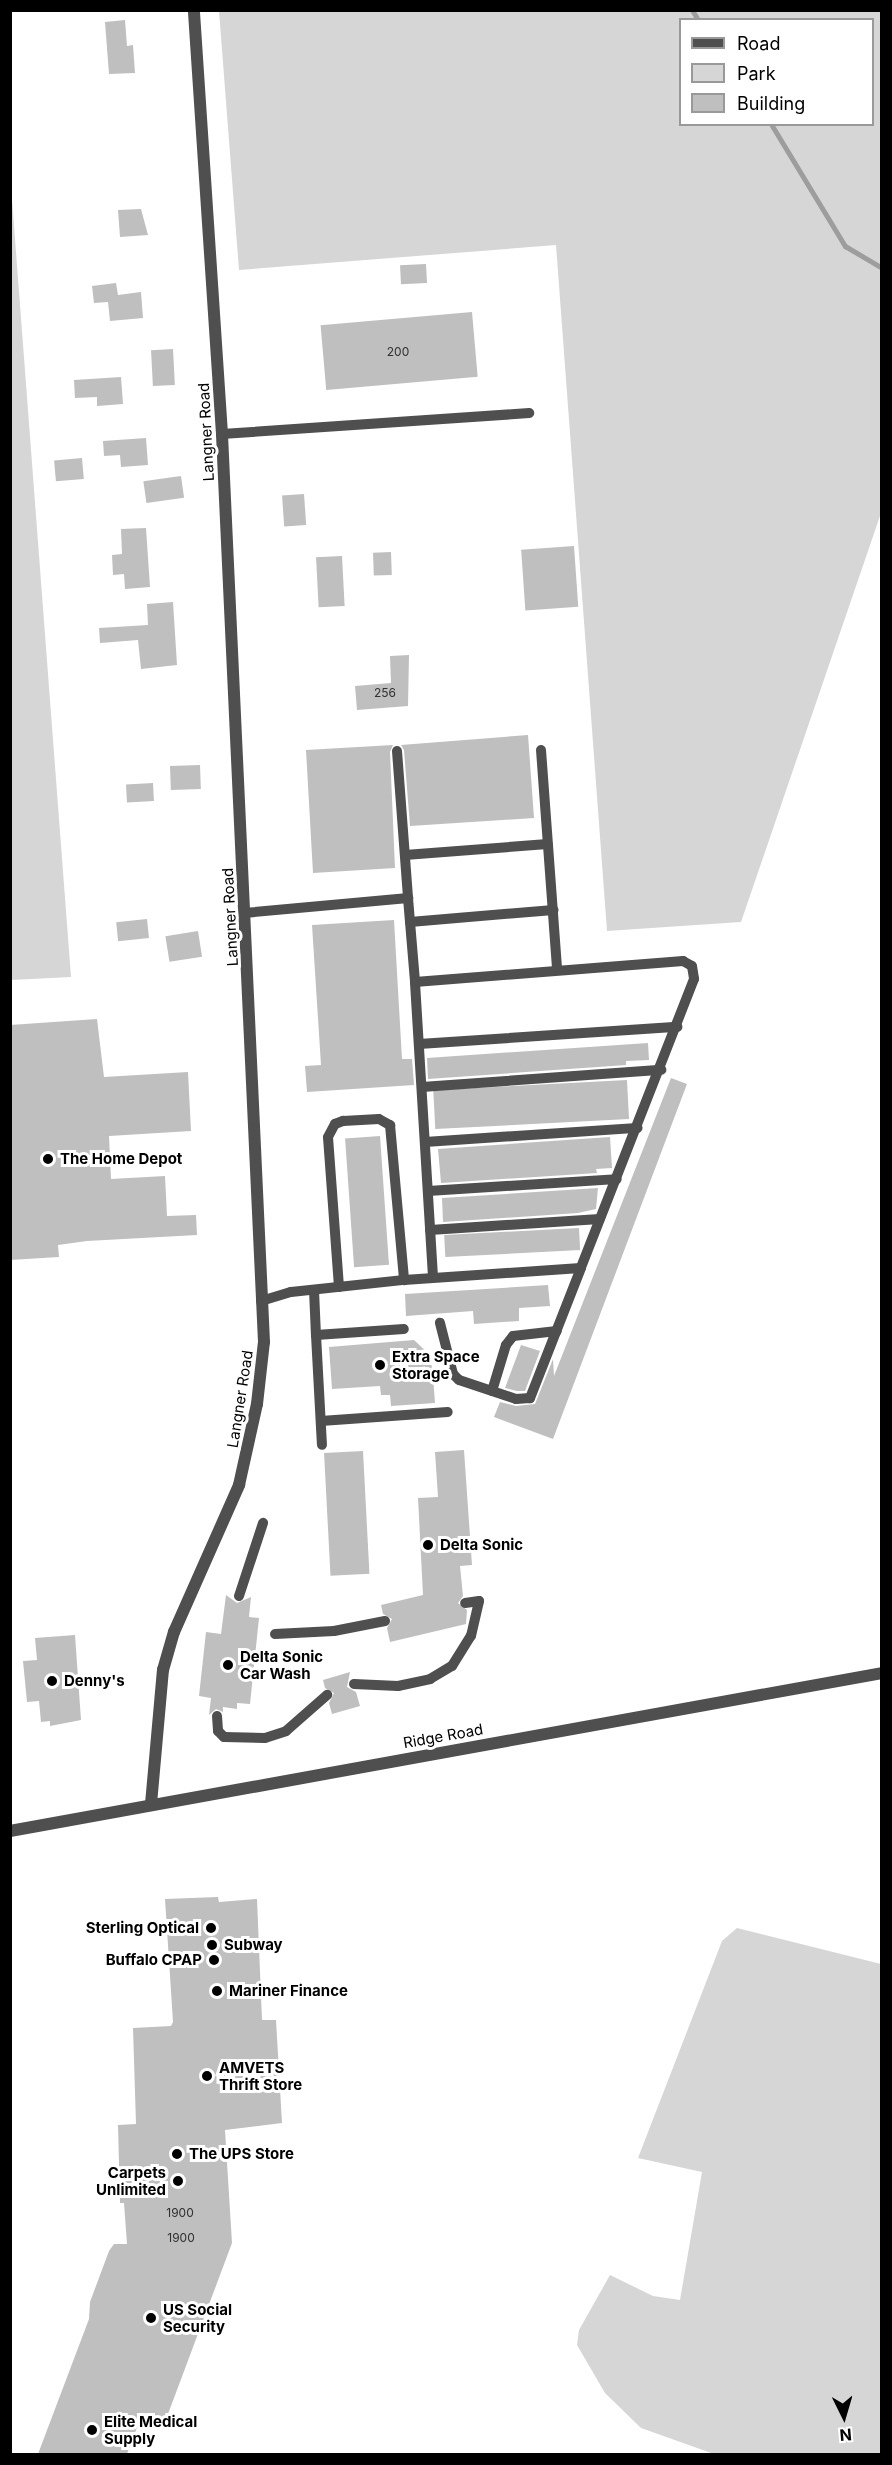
<!DOCTYPE html>
<style>
body{margin:0}
#map{position:relative;width:892px;height:2465px;overflow:hidden;background:#fff;font-family:Inter,sans-serif}
div>[style]{position:absolute}
.green>*{inset:0;background:#d6d6d6}
.stream>*{height:5px;margin:-2.5px;padding:0 2.5px;transform-origin:2.5px;border-radius:2.5px;background:#9d9d9d}
.building>*{inset:0;background:#bfbfbf;transform-origin:0 0}
.service>*{height:10px;margin:-5px;padding:0 5px;transform-origin:5px;border-radius:5px;background:#4f4f4f}
.minor>*{height:12px;margin:-6px;padding:0 6px;transform-origin:6px;border-radius:6px;background:#4f4f4f}
.tertiary>*{height:12px;margin:-6px;padding:0 6px;transform-origin:6px;border-radius:6px;background:#4f4f4f}
.dots>*{width:16px;height:16px;translate:-50% -50%;box-sizing:border-box;border:3px solid #fff;border-radius:50%}
span{translate:-50% -50%;white-space:nowrap;text-align:center;line-height:1.15;-webkit-text-stroke:6px #fff;paint-order:stroke}
.number-label{font-size:12px;color:#303030}
.number-label span{-webkit-text-stroke-width:0}
.street-label{font-size:15px;color:#000}
.poi-label{font-size:15px;color:#000;font-weight:700}
.left{translate:0 -50%;text-align:left}
.right{translate:-100% -50%;text-align:right}
.frame{position:absolute;inset:0;border:12px solid #000;pointer-events:none}
.legend{position:absolute;left:679px;top:18px;width:195px;height:108px;box-sizing:border-box;background:#fff;border:2px solid #999;margin:0;padding:8px 10px;list-style:none;font-size:18px;color:#000}
.legend li{display:flex;align-items:center;gap:12px;height:30px}
.legend b{width:30px;border:2px solid #999}
.north{position:absolute;left:814px;top:2387px;width:60px;height:60px;-webkit-text-stroke:4px #fff;paint-order:stroke;rotate:175deg;font-size:16px;font-weight:700;line-height:24px;text-align:center;color:#000}
.north::after{content:'';display:block;margin:auto;width:21px;height:27px;background:#000;clip-path:polygon(50% 0,100% 100%,50% 72%,0 100%)}
</style>
<div id="map">
<div class="green">
<i style="clip-path:polygon(evenodd,219px 11px,881px 11px,881px 513px,741px 922px,607px 931px,556px 245px,239px 270px,219px 11px,680px 20px,872px 20px,872px 124px,680px 124px,680px 20px)"></i>
<i style="clip-path:polygon(10px 173px,71px 977px,11px 980px,10px 980px)"></i>
<i style="clip-path:polygon(737px 1928px,881px 1964px,881px 2454px,714px 2454px,641px 2428px,605px 2393px,577px 2345px,579px 2330px,610px 2275px,653px 2296px,680px 2300px,702px 2172px,638px 2158px,722px 1941px)"></i>
</div>
<div class="stream">
<i style="left:692px;top:10px;width:12px;rotate:59deg"></i>
<i style="left:771px;top:124px;width:143px;rotate:58.8deg"></i>
<i style="left:845px;top:246px;width:43px;rotate:30.7deg"></i>
</div>
<div class="building">
<i style="clip-path:polygon(125px 20px,127px 46px,133px 45px,135px 73px,109px 74px,105px 22px)"></i>
<i style="clip-path:polygon(141px 209px,148px 235px,120px 237px,118px 210px)"></i>
<i style="left:426px;top:264px;width:19px;height:26px;rotate:87deg"></i>
<i style="clip-path:polygon(116px 283px,118px 295px,141px 292px,143px 318px,110px 321px,108px 302px,94px 303px,92px 286px)"></i>
<i style="left:472px;top:312px;width:65px;height:152px;rotate:85deg"></i>
<i style="left:173px;top:349px;width:36px;height:22px;rotate:87deg"></i>
<i style="clip-path:polygon(121px 377px,123px 404px,97px 406px,97px 397px,75px 398px,74px 380px)"></i>
<i style="clip-path:polygon(146px 438px,148px 465px,121px 467px,120px 455px,104px 456px,103px 441px)"></i>
<i style="left:82px;top:458px;width:21px;height:28px;rotate:85deg"></i>
<i style="left:181px;top:476px;width:22px;height:38px;rotate:82deg"></i>
<i style="left:304px;top:494px;width:31px;height:22px;rotate:86deg"></i>
<i style="clip-path:polygon(146px 528px,150px 587px,125px 589px,124px 574px,113px 575px,112px 555px,122px 554px,121px 529px)"></i>
<i style="left:574px;top:546px;width:61px;height:53px;rotate:86deg"></i>
<i style="left:391px;top:552px;width:23px;height:18px;rotate:88deg"></i>
<i style="left:342px;top:556px;width:50px;height:26px;rotate:87deg"></i>
<i style="clip-path:polygon(173px 602px,177px 665px,141px 669px,138px 640px,100px 643px,99px 628px,148px 625px,147px 604px)"></i>
<i style="clip-path:polygon(409px 655px,408px 706px,357px 710px,355px 686px,391px 683px,390px 656px)"></i>
<i style="clip-path:polygon(528px 735px,534px 818px,410px 826px,404px 750px,401px 745px)"></i>
<i style="clip-path:polygon(393px 745px,390px 752px,395px 868px,313px 873px,306px 750px)"></i>
<i style="left:200px;top:765px;width:24px;height:30px;rotate:88deg"></i>
<i style="left:153px;top:783px;width:18px;height:27px;rotate:87deg"></i>
<i style="left:147px;top:919px;width:19px;height:31px;rotate:84deg"></i>
<i style="clip-path:polygon(394px 920px,402px 1059px,412px 1059px,414px 1085px,307px 1092px,305px 1066px,321px 1065px,312px 925px)"></i>
<i style="left:198px;top:931px;width:26px;height:33px;rotate:81deg"></i>
<i style="clip-path:polygon(97px 1019px,104px 1077px,188px 1072px,191px 1131px,109px 1136px,111px 1179px,165px 1176px,167px 1216px,196px 1215px,197px 1235px,87px 1241px,58px 1245px,59px 1257px,10px 1260px,10px 1025px)"></i>
<i style="clip-path:polygon(648px 1043px,649px 1060px,626px 1061px,626px 1065px,428px 1079px,427px 1058px)"></i>
<i style="clip-path:polygon(671px 1078px,687px 1084px,553px 1439px,494px 1417px,500px 1402px,516px 1406px,535px 1404px,553px 1359px,554px 1376px)"></i>
<i style="left:627px;top:1080px;width:39px;height:194px;rotate:87deg"></i>
<i style="left:380px;top:1136px;width:129px;height:35px;rotate:86deg"></i>
<i style="clip-path:polygon(610px 1137px,612px 1168px,596px 1169px,597px 1173px,441px 1183px,438px 1149px)"></i>
<i style="clip-path:polygon(598px 1188px,596px 1209px,578px 1213px,443px 1222px,442px 1198px)"></i>
<i style="left:579px;top:1228px;width:22px;height:135px;rotate:87deg"></i>
<i style="clip-path:polygon(548px 1285px,550px 1306px,519px 1308px,519px 1321px,474px 1324px,473px 1311px,406px 1316px,405px 1294px)"></i>
<i style="clip-path:polygon(414px 1340px,431px 1356px,432px 1371px,422px 1372px,433px 1376px,435px 1403px,391px 1406px,390px 1395px,381px 1395px,380px 1386px,332px 1389px,329px 1347px)"></i>
<i style="clip-path:polygon(521px 1345px,540px 1351px,525px 1391px,517px 1391px,505px 1388px)"></i>
<i style="clip-path:polygon(464px 1450px,472px 1565px,460px 1566px,463px 1596px,458px 1603px,467px 1610px,466px 1624px,390px 1642px,387px 1628px,392px 1619px,383px 1614px,381px 1605px,423px 1595px,418px 1498px,438px 1497px,435px 1452px)"></i>
<i style="left:363px;top:1451px;width:123px;height:39px;rotate:87deg"></i>
<i style="clip-path:polygon(226px 1595px,237px 1603px,251px 1597px,249px 1617px,259px 1618px,250px 1704px,237px 1703px,237px 1709px,223px 1707px,223px 1712px,216px 1709px,209px 1715px,211px 1698px,199px 1696px,206px 1632px,221px 1634px)"></i>
<i style="clip-path:polygon(75px 1635px,81px 1720px,50px 1726px,50px 1721px,41px 1722px,39px 1701px,27px 1702px,23px 1661px,37px 1660px,35px 1638px)"></i>
<i style="clip-path:polygon(350px 1672px,347px 1687px,356px 1692px,360px 1706px,332px 1714px,329px 1703px,334px 1693px,325px 1688px,323px 1680px)"></i>
<i style="clip-path:polygon(218px 1897px,219px 1902px,257px 1899px,262px 2020px,276px 2020px,282px 2123px,225px 2130px,232px 2243px,165px 2422px,142px 2414px,127px 2454px,38px 2454px,89px 2319px,90px 2302px,109px 2251px,114px 2244px,127px 2244px,124px 2203px,120px 2203px,118px 2125px,136px 2124px,133px 2028px,171px 2026px,173px 2022px,165px 1899px)"></i>
</div>
<div class="service">
<i style="left:222px;top:434px;width:308px;rotate:-3.9deg"></i>
<i style="left:541px;top:750px;width:219px;rotate:85.8deg"></i>
<i style="left:397px;top:751px;width:147px;rotate:85.7deg"></i>
<i style="left:405px;top:855px;width:143px;rotate:-4.4deg"></i>
<i style="left:244px;top:913px;width:165px;rotate:-5.2deg"></i>
<i style="left:408px;top:898px;width:84px;rotate:85.2deg"></i>
<i style="left:410px;top:922px;width:144px;rotate:-4.8deg"></i>
<i style="left:419px;top:1044px;width:259px;rotate:-3.8deg"></i>
<i style="left:422px;top:1087px;width:240px;rotate:-4.1deg"></i>
<i style="left:425px;top:1142px;width:213px;rotate:-3.8deg"></i>
<i style="left:428px;top:1191px;width:189px;rotate:-3.6deg"></i>
<i style="left:430px;top:1230px;width:170px;rotate:-3.7deg"></i>
<i style="left:433px;top:1277px;width:296px;rotate:-93.5deg"></i>
<i style="left:415px;top:982px;width:269px;rotate:-4.5deg"></i>
<i style="left:683px;top:961px;width:10px;rotate:29deg"></i>
<i style="left:692px;top:966px;width:13px;rotate:81deg"></i>
<i style="left:694px;top:979px;width:310px;rotate:111.4deg"></i>
<i style="left:339px;top:1287px;width:150px;rotate:-94.2deg"></i>
<i style="left:328px;top:1137px;width:15px;rotate:-62deg"></i>
<i style="left:335px;top:1124px;width:9px;rotate:-21deg"></i>
<i style="left:343px;top:1121px;width:36px;rotate:-3deg"></i>
<i style="left:379px;top:1119px;width:13px;rotate:29deg"></i>
<i style="left:390px;top:1125px;width:156px;rotate:84.8deg"></i>
<i style="left:314px;top:1290px;width:45px;rotate:87.5deg"></i>
<i style="left:316px;top:1335px;width:88px;rotate:-3.9deg"></i>
<i style="left:261px;top:1301px;width:31px;rotate:-17deg"></i>
<i style="left:291px;top:1292px;width:114px;rotate:-6.1deg"></i>
<i style="left:404px;top:1280px;width:177px;rotate:-3.9deg"></i>
<i style="left:581px;top:1268px;width:140px;rotate:111.4deg"></i>
<i style="left:530px;top:1398px;width:14px;rotate:176deg"></i>
<i style="left:516px;top:1399px;width:60px;rotate:-161.6deg"></i>
<i style="left:459px;top:1380px;width:8px;rotate:-135deg"></i>
<i style="left:453px;top:1374px;width:53px;rotate:-104.3deg"></i>
<i style="left:316px;top:1335px;width:110px;rotate:86.9deg"></i>
<i style="left:492px;top:1391px;width:48px;rotate:-73.1deg"></i>
<i style="left:506px;top:1345px;width:11px;rotate:-52deg"></i>
<i style="left:513px;top:1336px;width:44px;rotate:-6.5deg"></i>
<i style="left:321px;top:1421px;width:127px;rotate:-4.1deg"></i>
<i style="left:239px;top:1596px;width:77px;rotate:-71.8deg"></i>
<i style="left:275px;top:1634px;width:59px;rotate:-2.9deg"></i>
<i style="left:334px;top:1631px;width:52px;rotate:-11.1deg"></i>
<i style="left:354px;top:1684px;width:44px;rotate:2.6deg"></i>
<i style="left:398px;top:1686px;width:33px;rotate:-12deg"></i>
<i style="left:430px;top:1679px;width:26px;rotate:-31deg"></i>
<i style="left:452px;top:1666px;width:36px;rotate:-58deg"></i>
<i style="left:471px;top:1636px;width:36px;rotate:-77deg"></i>
<i style="left:479px;top:1601px;width:14px;rotate:172deg"></i>
<i style="left:217px;top:1716px;width:15px;rotate:86deg"></i>
<i style="left:218px;top:1731px;width:8px;rotate:45deg"></i>
<i style="left:224px;top:1737px;width:41px;rotate:1.4deg"></i>
<i style="left:265px;top:1738px;width:22px;rotate:-18deg"></i>
<i style="left:286px;top:1731px;width:55px;rotate:-41.3deg"></i>
</div>
<div class="minor">
<i style="left:151px;top:1804px;width:135px;rotate:-84.9deg"></i>
<i style="left:163px;top:1670px;width:40px;rotate:-74deg"></i>
<i style="left:174px;top:1632px;width:161px;rotate:-66.1deg"></i>
<i style="left:239px;top:1485px;width:83px;rotate:-77.5deg"></i>
<i style="left:257px;top:1404px;width:62px;rotate:-83.6deg"></i>
<i style="left:264px;top:1342px;width:909px;rotate:-92.65deg"></i>
<i style="left:222px;top:434px;width:425px;rotate:-93.8deg"></i>
</div>
<div class="tertiary">
<i style="left:10px;top:1831px;width:886px;rotate:-10.27deg"></i>
</div>
<div class="dots">
<i style="left:48px;top:1159px;background:#000"></i>
<i style="left:380px;top:1365px;background:#000"></i>
<i style="left:428px;top:1545px;background:#000"></i>
<i style="left:228px;top:1665px;background:#000"></i>
<i style="left:52px;top:1681px;background:#000"></i>
<i style="left:211px;top:1928px;background:#000"></i>
<i style="left:212px;top:1945px;background:#000"></i>
<i style="left:214px;top:1960px;background:#000"></i>
<i style="left:217px;top:1991px;background:#000"></i>
<i style="left:207px;top:2076px;background:#000"></i>
<i style="left:177px;top:2154px;background:#000"></i>
<i style="left:178px;top:2181px;background:#000"></i>
<i style="left:151px;top:2318px;background:#000"></i>
<i style="left:92px;top:2430px;background:#000"></i>
</div>
<div class="number-label">
<span style="left:398px;top:352px">200</span>
<span style="left:385px;top:693px">256</span>
<span style="left:180px;top:2213px">1900</span>
<span style="left:181px;top:2238px">1900</span>
</div>
<div class="street-label">
<span style="left:206px;top:432px;rotate:-93deg">Langner Road</span>
<span style="left:230px;top:917px;rotate:-93deg">Langner Road</span>
<span style="left:240px;top:1399px;rotate:-81deg">Langner Road</span>
<span style="left:443px;top:1736px;rotate:-10deg">Ridge Road</span>
</div>
<div class="poi-label">
<span class="left" style="left:60px;top:1159px">The Home Depot</span>
<span class="left" style="left:392px;top:1365px">Extra Space<br>Storage</span>
<span class="left" style="left:440px;top:1545px">Delta Sonic</span>
<span class="left" style="left:240px;top:1665px">Delta Sonic<br>Car Wash</span>
<span class="left" style="left:64px;top:1681px">Denny's</span>
<span class="right" style="left:199px;top:1928px">Sterling Optical</span>
<span class="left" style="left:224px;top:1945px">Subway</span>
<span class="right" style="left:202px;top:1960px">Buffalo CPAP</span>
<span class="left" style="left:229px;top:1991px">Mariner Finance</span>
<span class="left" style="left:219px;top:2076px">AMVETS<br>Thrift Store</span>
<span class="left" style="left:189px;top:2154px">The UPS Store</span>
<span class="right" style="left:166px;top:2181px">Carpets<br>Unlimited</span>
<span class="left" style="left:163px;top:2318px">US Social<br>Security</span>
<span class="left" style="left:104px;top:2430px">Elite Medical<br>Supply</span>
</div>
<div class="frame"></div>
<ul class="legend">
<li><b style="height:8px;background:#4f4f4f"></b>Road</li>
<li><b style="height:16px;background:#d6d6d6"></b>Park</li>
<li><b style="height:16px;background:#bfbfbf"></b>Building</li>
</ul>
<div class="north">N</div>
</div>
